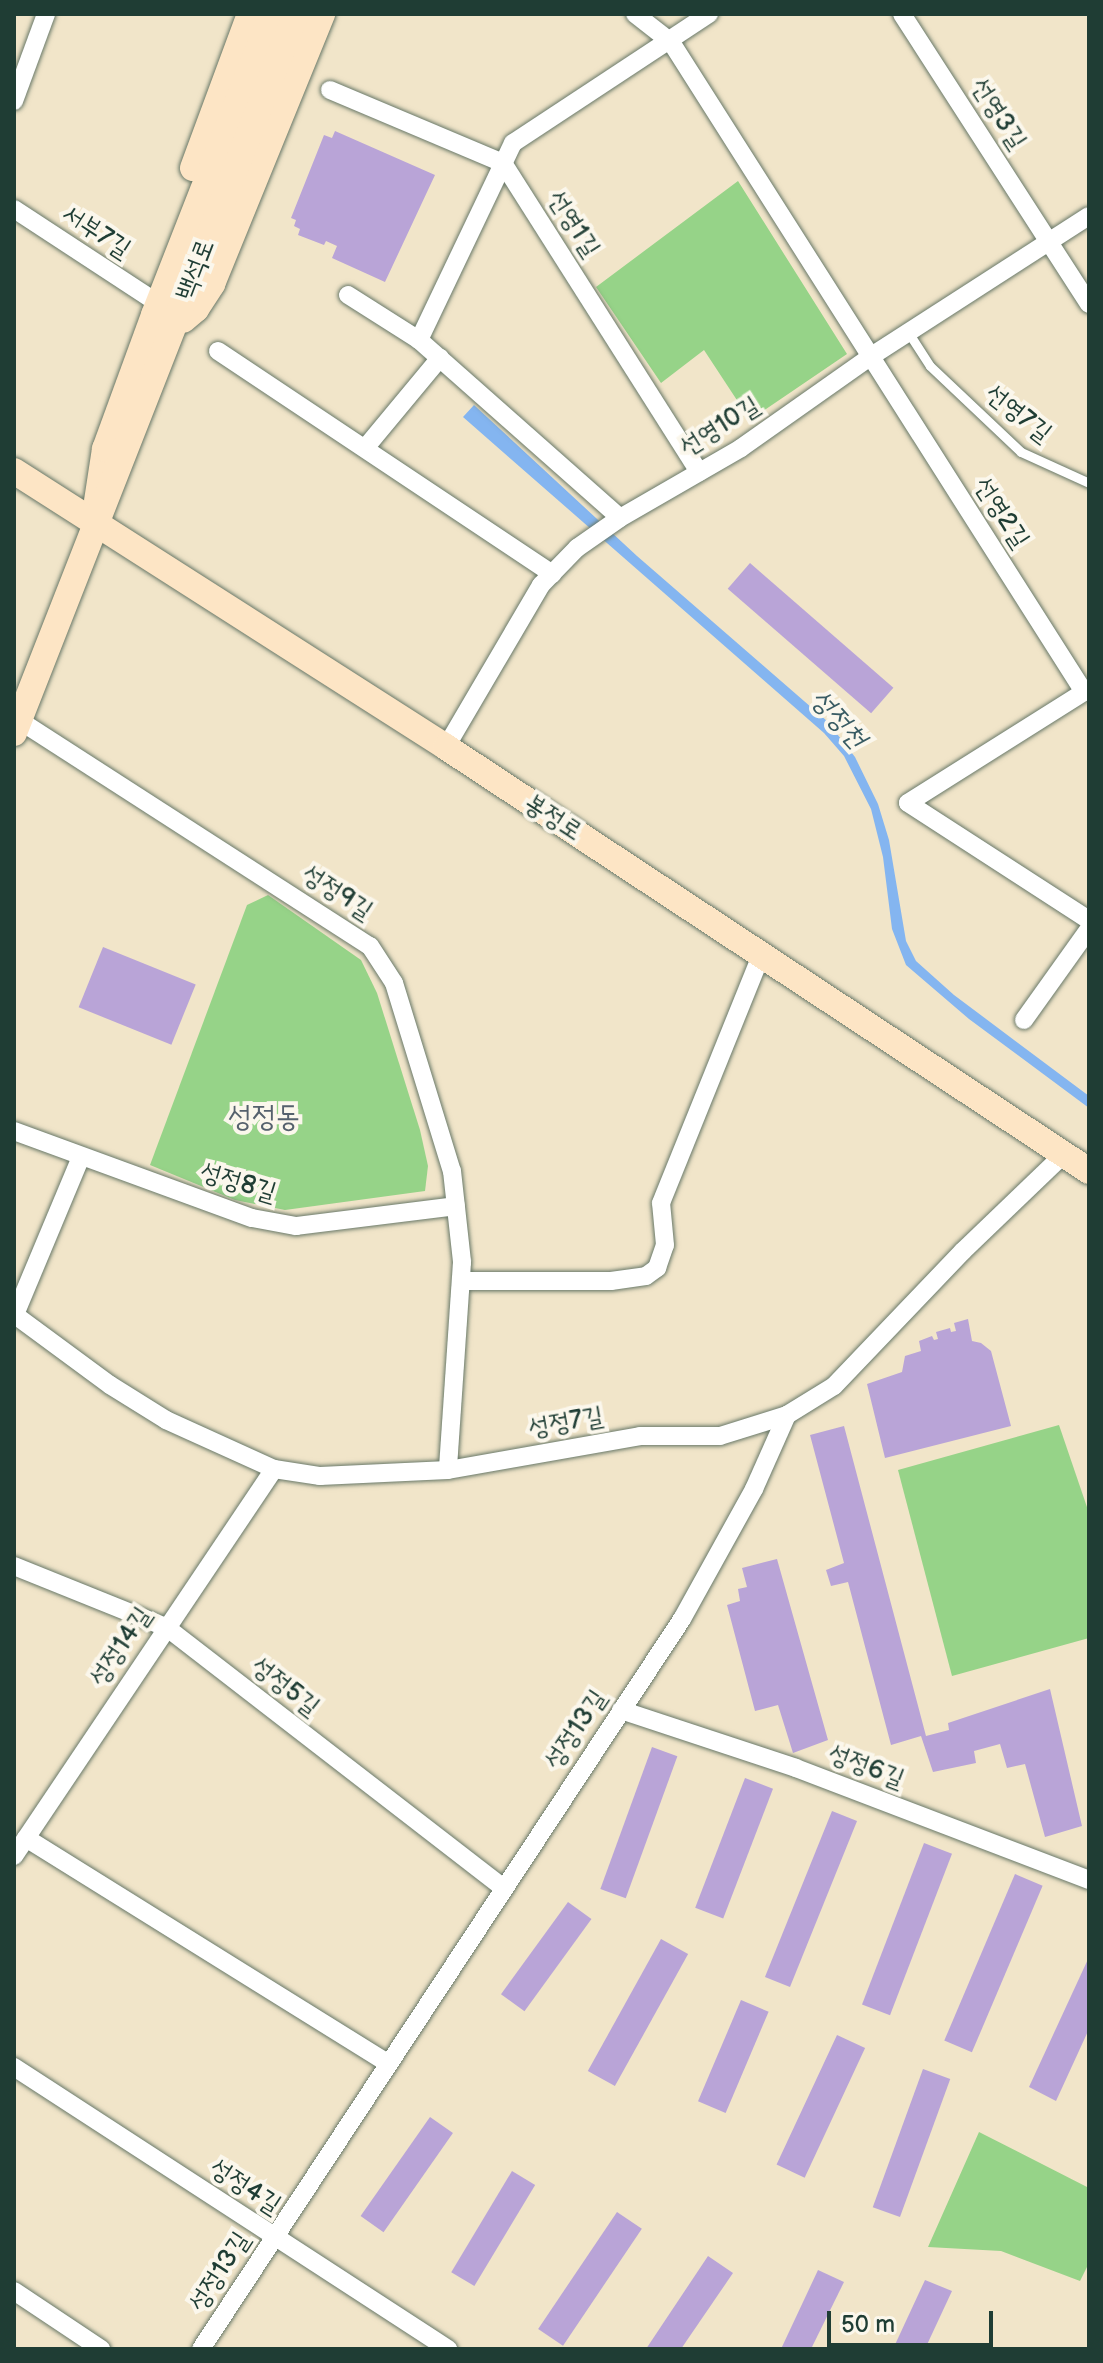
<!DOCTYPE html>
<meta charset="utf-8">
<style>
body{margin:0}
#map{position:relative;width:1103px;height:2363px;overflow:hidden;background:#f1e5c9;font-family:"Balsamiq Sans","Poor Story",sans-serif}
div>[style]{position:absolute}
.green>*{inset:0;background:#96d388}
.water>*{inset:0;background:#84b5f0}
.building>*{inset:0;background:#b9a4d7;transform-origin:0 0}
.roads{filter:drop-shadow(0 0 2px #687868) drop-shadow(0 0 2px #687868)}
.lane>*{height:9px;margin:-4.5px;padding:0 4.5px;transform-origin:4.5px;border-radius:4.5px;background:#fff}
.street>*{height:18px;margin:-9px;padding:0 9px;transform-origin:9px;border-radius:9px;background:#fff}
.secondary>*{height:26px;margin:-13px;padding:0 13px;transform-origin:13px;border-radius:13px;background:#fde5c5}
span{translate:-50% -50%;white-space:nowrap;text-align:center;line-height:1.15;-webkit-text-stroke:8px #fbf7ec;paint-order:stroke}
.street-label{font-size:26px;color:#1f3d34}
.water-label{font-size:28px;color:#385b63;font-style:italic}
.quarter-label{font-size:30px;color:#55616d}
.frame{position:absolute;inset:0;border:16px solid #1f3d34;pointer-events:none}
.scale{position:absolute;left:827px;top:2311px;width:166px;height:36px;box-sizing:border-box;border:4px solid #1f3d34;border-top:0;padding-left:10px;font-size:24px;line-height:28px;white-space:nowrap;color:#1f3d34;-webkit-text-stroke:6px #fbf7ec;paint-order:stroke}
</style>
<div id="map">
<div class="green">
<i style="clip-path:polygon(738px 181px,847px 354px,750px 420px,704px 350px,661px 383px,596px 287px)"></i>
<i style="clip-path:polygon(268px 895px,361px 960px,377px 993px,420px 1130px,428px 1166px,425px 1191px,285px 1210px,235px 1200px,150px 1165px,247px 905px)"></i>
<i style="clip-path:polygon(1059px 1425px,1089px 1513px,1089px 1638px,952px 1676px,898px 1470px)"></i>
<i style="clip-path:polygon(979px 2132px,1089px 2188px,1089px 2263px,1080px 2281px,1001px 2251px,928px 2247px)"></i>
</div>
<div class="water">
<i style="clip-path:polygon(474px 405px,637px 556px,827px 721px,855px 757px,878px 804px,889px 840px,906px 941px,916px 961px,954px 995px,1089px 1096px,1089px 1108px,969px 1019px,906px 965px,892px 929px,883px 857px,871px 809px,844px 756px,824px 733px,463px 417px)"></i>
</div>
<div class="building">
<i style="clip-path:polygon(335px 131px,435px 175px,385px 282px,332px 258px,337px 246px,326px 241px,324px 245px,298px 235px,300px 229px,294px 226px,296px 220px,291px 218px,324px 135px,332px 138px)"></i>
<i style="left:750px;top:563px;width:190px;height:34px;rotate:41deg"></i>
<i style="left:103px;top:947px;width:100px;height:65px;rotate:22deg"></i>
<i style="clip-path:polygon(968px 1319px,972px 1341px,981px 1343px,991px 1351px,1011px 1426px,885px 1458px,867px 1384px,902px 1372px,905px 1356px,921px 1351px,919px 1341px,932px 1336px,934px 1340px,938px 1339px,936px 1332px,950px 1328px,951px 1332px,956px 1331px,954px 1323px)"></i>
<i style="clip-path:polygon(844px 1426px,926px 1736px,949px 1730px,948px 1723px,1050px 1689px,1082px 1826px,1045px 1837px,1025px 1764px,1007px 1768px,1000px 1744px,974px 1751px,976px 1763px,933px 1772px,921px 1736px,891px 1745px,848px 1582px,831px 1586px,826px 1570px,844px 1563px,810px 1435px)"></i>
<i style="clip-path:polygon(777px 1559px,828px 1740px,793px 1753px,778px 1705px,755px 1711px,727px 1605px,740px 1601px,738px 1589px,747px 1587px,742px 1568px)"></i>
<i style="left:652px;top:1747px;width:27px;height:151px;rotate:20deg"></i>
<i style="left:745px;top:1778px;width:30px;height:139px;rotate:21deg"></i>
<i style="left:832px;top:1811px;width:27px;height:179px;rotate:22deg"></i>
<i style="left:924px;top:1843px;width:30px;height:173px;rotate:21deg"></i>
<i style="left:1015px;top:1874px;width:30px;height:181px;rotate:23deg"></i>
<i style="left:568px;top:1902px;width:29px;height:114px;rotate:36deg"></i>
<i style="left:661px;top:1939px;width:31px;height:151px;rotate:29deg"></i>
<i style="clip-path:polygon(1089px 1957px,1089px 2029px,1056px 2101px,1029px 2087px)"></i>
<i style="left:741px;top:2000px;width:30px;height:110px;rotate:23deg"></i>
<i style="left:837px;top:2035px;width:31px;height:143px;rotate:25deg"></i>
<i style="left:923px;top:2069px;width:29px;height:147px;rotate:20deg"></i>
<i style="left:430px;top:2117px;width:28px;height:121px;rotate:35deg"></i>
<i style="left:512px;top:2171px;width:27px;height:118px;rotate:31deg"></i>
<i style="left:617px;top:2212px;width:30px;height:141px;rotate:34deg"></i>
<i style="clip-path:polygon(708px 2256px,733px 2273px,681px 2349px,646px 2349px)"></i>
<i style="clip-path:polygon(818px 2270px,844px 2282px,811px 2349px,781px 2349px)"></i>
<i style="clip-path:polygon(925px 2280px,952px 2291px,925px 2349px,893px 2349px)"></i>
</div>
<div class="roads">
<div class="lane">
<i style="left:908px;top:332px;width:40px;rotate:57.1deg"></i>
<i style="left:930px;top:366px;width:125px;rotate:43.4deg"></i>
<i style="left:1021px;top:452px;width:75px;rotate:24.5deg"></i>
</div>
<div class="street">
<i style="left:635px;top:14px;width:46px;rotate:37.9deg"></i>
<i style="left:671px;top:42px;width:770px;rotate:57.57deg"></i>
<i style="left:1084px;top:692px;width:208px;rotate:147.8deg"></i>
<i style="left:908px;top:803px;width:216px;rotate:32.9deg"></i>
<i style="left:902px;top:14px;width:345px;rotate:57.2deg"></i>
<i style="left:330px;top:90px;width:188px;rotate:22.9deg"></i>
<i style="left:503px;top:163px;width:366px;rotate:57.6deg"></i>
<i style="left:14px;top:101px;width:93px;rotate:-69.8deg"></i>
<i style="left:14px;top:209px;width:163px;rotate:33.2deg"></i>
<i style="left:348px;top:295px;width:84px;rotate:32.4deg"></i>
<i style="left:419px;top:340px;width:268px;rotate:41.5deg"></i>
<i style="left:419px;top:340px;width:218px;rotate:-64.5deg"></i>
<i style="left:513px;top:143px;width:235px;rotate:-33.4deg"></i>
<i style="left:218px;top:351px;width:402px;rotate:33.7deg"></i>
<i style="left:366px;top:447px;width:116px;rotate:-50.3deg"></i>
<i style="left:14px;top:717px;width:423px;rotate:32.8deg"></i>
<i style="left:370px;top:946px;width:44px;rotate:57deg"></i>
<i style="left:394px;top:983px;width:197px;rotate:72.9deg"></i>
<i style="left:452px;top:1171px;width:92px;rotate:83.7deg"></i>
<i style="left:462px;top:1262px;width:208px;rotate:93.9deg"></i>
<i style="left:446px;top:747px;width:188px;rotate:-59.6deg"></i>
<i style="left:541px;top:585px;width:52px;rotate:-45.8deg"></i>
<i style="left:577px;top:548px;width:52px;rotate:-34.9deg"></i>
<i style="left:620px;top:518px;width:140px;rotate:-30deg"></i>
<i style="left:741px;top:448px;width:158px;rotate:-35.2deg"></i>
<i style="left:870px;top:357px;width:260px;rotate:-32.8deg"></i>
<i style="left:1024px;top:1020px;width:112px;rotate:-54.5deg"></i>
<i style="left:14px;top:1131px;width:253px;rotate:20.1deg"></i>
<i style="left:252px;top:1218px;width:45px;rotate:10.3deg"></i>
<i style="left:296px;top:1226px;width:161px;rotate:-7.1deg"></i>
<i style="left:461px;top:1281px;width:150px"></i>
<i style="left:611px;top:1281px;width:35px;rotate:-8deg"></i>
<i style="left:646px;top:1276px;width:14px;rotate:-36deg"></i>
<i style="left:657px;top:1268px;width:24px;rotate:-71deg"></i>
<i style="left:665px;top:1245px;width:42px;rotate:-95.4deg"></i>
<i style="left:661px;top:1203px;width:267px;rotate:-68deg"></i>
<i style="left:15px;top:1315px;width:118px;rotate:36.4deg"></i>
<i style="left:110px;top:1385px;width:66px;rotate:32deg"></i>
<i style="left:166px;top:1420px;width:119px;rotate:24.4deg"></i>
<i style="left:274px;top:1469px;width:47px;rotate:8.7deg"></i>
<i style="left:320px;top:1476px;width:128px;rotate:-2.7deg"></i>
<i style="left:448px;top:1470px;width:195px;rotate:-10deg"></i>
<i style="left:640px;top:1436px;width:80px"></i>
<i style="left:720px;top:1436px;width:70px;rotate:-17.4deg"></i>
<i style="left:787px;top:1415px;width:55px;rotate:-31.7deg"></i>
<i style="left:834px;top:1386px;width:187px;rotate:-46.3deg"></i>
<i style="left:963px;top:1251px;width:140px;rotate:-43.8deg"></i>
<i style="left:14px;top:1317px;width:173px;rotate:-67.3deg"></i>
<i style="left:14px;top:1566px;width:164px;rotate:21.9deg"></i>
<i style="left:166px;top:1627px;width:426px;rotate:37.7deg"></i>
<i style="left:621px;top:1710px;width:184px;rotate:18.3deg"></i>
<i style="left:796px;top:1768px;width:314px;rotate:20.9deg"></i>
<i style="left:26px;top:1838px;width:426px;rotate:31.9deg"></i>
<i style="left:14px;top:1856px;width:466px;rotate:-56.1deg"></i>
<i style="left:14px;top:2067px;width:518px;rotate:33.01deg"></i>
<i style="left:14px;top:2291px;width:105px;rotate:33.7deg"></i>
<i style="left:201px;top:2349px;width:874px;rotate:-56.62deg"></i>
<i style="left:682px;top:1619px;width:149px;rotate:-61deg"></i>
<i style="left:754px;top:1489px;width:81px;rotate:-66deg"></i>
</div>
<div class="secondary">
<i style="left:193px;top:168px;width:164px;rotate:-69.7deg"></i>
<i style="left:183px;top:320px;width:17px;rotate:-40deg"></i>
<i style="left:196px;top:309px;width:30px;rotate:-57deg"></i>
<i style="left:212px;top:284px;width:292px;rotate:-67.8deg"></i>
<i style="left:14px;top:471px;width:513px;rotate:32.57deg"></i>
<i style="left:446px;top:747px;width:770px;rotate:33.4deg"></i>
<i style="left:97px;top:501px;width:53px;rotate:-81.3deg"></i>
<i style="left:105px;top:449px;width:143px;rotate:-69.9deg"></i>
<i style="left:154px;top:315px;width:323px;rotate:-68.6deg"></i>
<i style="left:14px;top:733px;width:772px;rotate:-68.58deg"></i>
</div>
</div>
<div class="street-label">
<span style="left:998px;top:114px;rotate:57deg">선영3길</span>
<span style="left:573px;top:224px;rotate:57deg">선영1길</span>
<span style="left:96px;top:232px;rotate:33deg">서부7길</span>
<span style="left:196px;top:270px;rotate:-69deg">백석로</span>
<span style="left:1018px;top:414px;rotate:38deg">선영7길</span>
<span style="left:720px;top:427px;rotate:-32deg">선영10길</span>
<span style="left:1001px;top:513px;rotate:57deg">선영2길</span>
<span style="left:553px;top:818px;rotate:33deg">봉정로</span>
<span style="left:337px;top:893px;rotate:33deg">성정9길</span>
<span style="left:238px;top:1183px;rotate:17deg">성정8길</span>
<span style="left:566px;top:1423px;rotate:-10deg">성정7길</span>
<span style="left:121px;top:1647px;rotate:-56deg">성정14길</span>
<span style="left:285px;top:1687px;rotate:38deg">성정5길</span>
<span style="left:576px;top:1730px;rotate:-56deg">성정13길</span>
<span style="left:866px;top:1767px;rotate:21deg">성정6길</span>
<span style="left:245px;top:2187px;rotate:33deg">성정4길</span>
<span style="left:220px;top:2272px;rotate:-57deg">성정13길</span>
</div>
<div class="water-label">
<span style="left:838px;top:719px;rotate:48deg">성정천</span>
</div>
<div class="quarter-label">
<span style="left:264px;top:1117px">성정동</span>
</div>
<div class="frame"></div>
<div class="scale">50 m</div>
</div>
